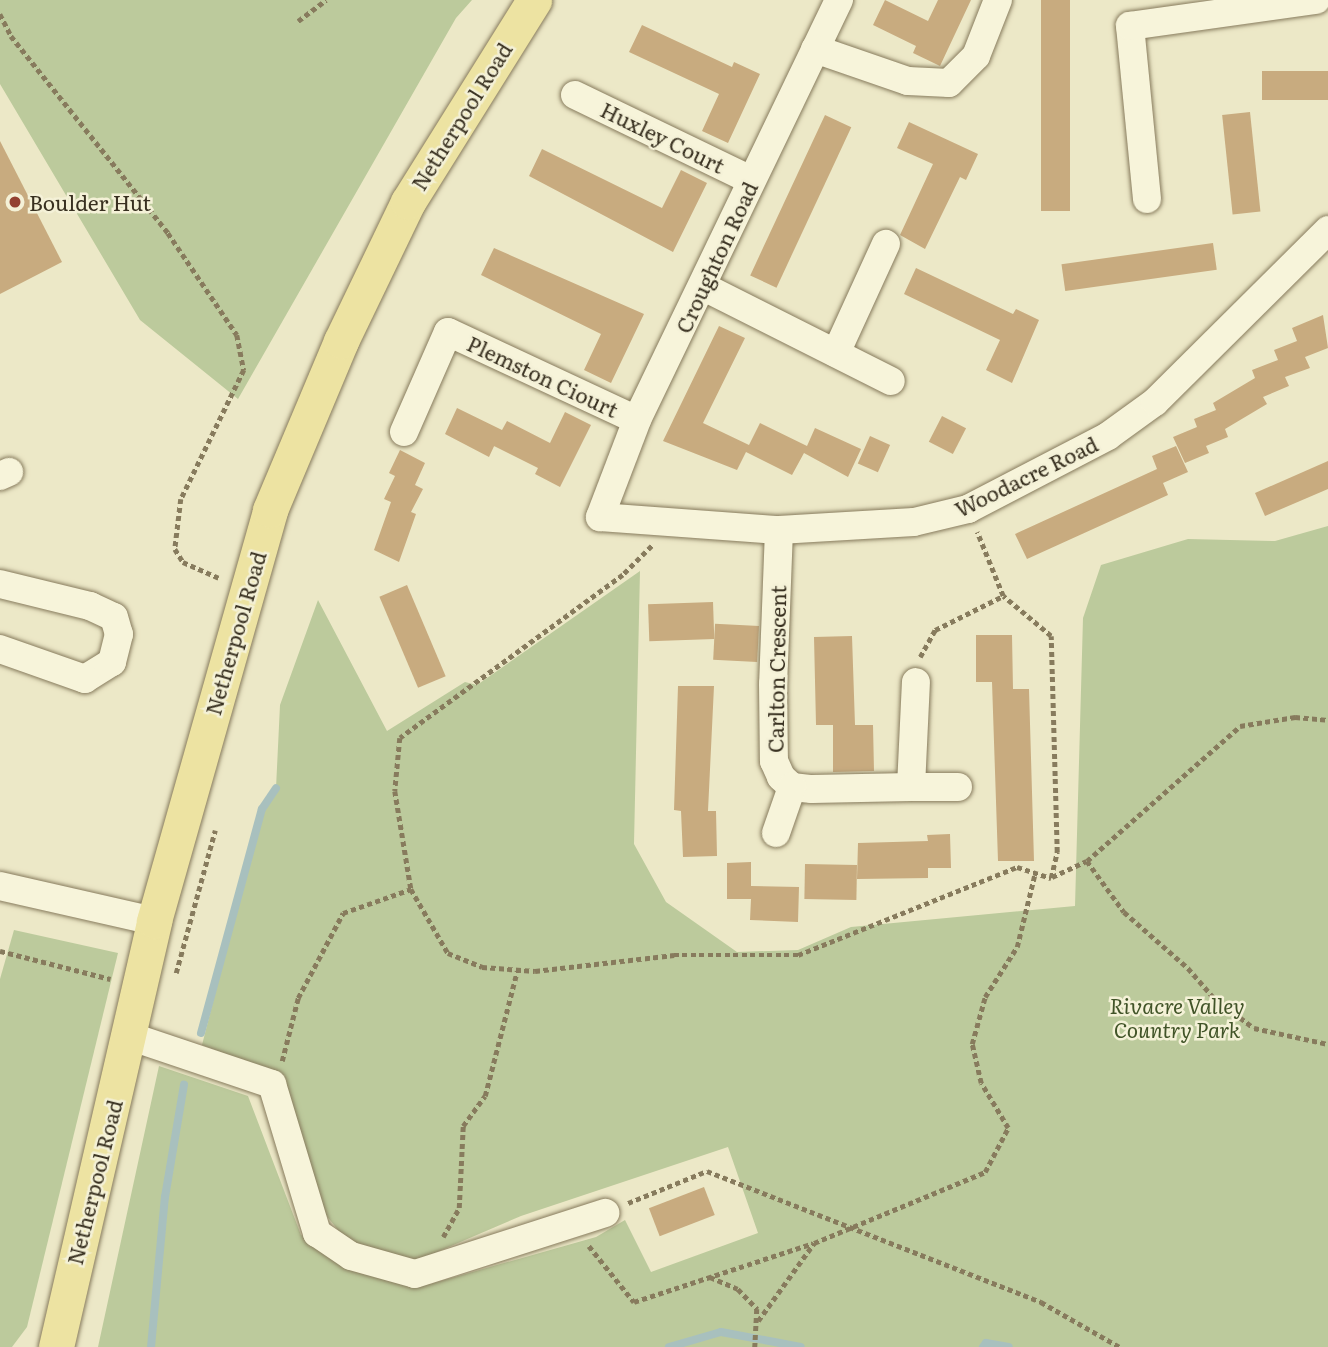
<!DOCTYPE html>
<style>
body{margin:0}
#map{position:relative;width:1328px;height:1347px;overflow:hidden;background:#ece8c7;font-family:Literata,serif}
div>[style]{position:absolute}
.green>*{inset:0;background:#bcca9c}
.stream>*{height:8px;margin:-4px;padding:0 4px;transform-origin:4px;border-radius:4px;background:#a8c0be}
.building>*{inset:0;background:#c8ab7f;transform-origin:0 0}
.path>*{height:4.5px;margin-top:-2.25px;transform-origin:0;background:repeating-linear-gradient(90deg,#877b5d 0 5px,transparent 0 8.5px)}
.roads{filter:drop-shadow(0 0 2px #877b5d) drop-shadow(0 0 2px #877b5d)}
.minor>*{height:28px;margin:-14px;padding:0 14px;transform-origin:14px;border-radius:14px;background:#f7f4da}
.major>*{height:35px;margin:-17.5px;padding:0 17.5px;transform-origin:17.5px;border-radius:17.5px;background:#ede3a2}
.dots>*{width:19px;height:19px;translate:-50% -50%;box-sizing:border-box;border:4px solid #f4f1d7;border-radius:50%}
span{translate:-50% -50%;white-space:nowrap;text-align:center;line-height:1.15;-webkit-text-stroke:5px #f4f1d7;paint-order:stroke}
.street-label{font-size:21px;color:#383020}
.poi-label{font-size:21px;color:#383020}
.left{translate:0 -50%;text-align:left}
.park-label{font-size:21px;color:#415428;font-style:italic}
</style>
<div id="map">
<div class="green">
<i style="clip-path:polygon(0 0,472px 0,456px 18px,238px 399px,140px 320px,0 84px)"></i>
<i style="clip-path:polygon(1328px 526px,1328px 1347px,98px 1347px,159px 1066px,248px 1096px,301px 1235px,363px 1274px,430px 1284px,596px 1237px,625px 1220px,651px 1272px,758px 1233px,728px 1147px,521px 1216px,416px 1261px,346px 1240px,314px 1200px,277px 1073px,202px 1045px,262px 809px,276px 788px,280px 705px,318px 600px,387px 731px,465px 682px,477px 685px,640px 571px,634px 844px,666px 902px,737px 952px,798px 950px,851px 927px,1075px 906px,1083px 618px,1101px 565px,1188px 539px,1275px 541px)"></i>
<i style="clip-path:polygon(14px 930px,118px 953px,27px 1327px,12px 1347px,0 1347px,0 979px)"></i>
</div>
<div class="stream">
<i style="left:201px;top:1033px;width:232px;rotate:-74.8deg"></i>
<i style="left:262px;top:809px;width:25px;rotate:-56deg"></i>
<i style="left:151px;top:1347px;width:151px;rotate:-84.7deg"></i>
<i style="left:165px;top:1197px;width:114px;rotate:-80.4deg"></i>
<i style="left:669px;top:1347px;width:54px;rotate:-16.1deg"></i>
<i style="left:721px;top:1332px;width:81px;rotate:10.6deg"></i>
<i style="left:983px;top:1347px;width:5px;rotate:-53deg"></i>
<i style="left:986px;top:1343px;width:23px;rotate:10deg"></i>
</div>
<div class="building">
<i style="clip-path:polygon(885px 0,928px 21px,938px 0,971px 0,940px 66px,913px 53px,916px 46px,873px 25px)"></i>
<i style="left:1041px;top:0;width:29px;height:211px"></i>
<i style="clip-path:polygon(642px 25px,732px 67px,734px 62px,760px 74px,728px 143px,702px 131px,719px 94px,629px 52px)"></i>
<i style="left:1328px;top:71px;width:29px;height:66px;rotate:90deg"></i>
<i style="left:1250px;top:112px;width:100px;height:28px;rotate:84deg"></i>
<i style="left:825px;top:115px;width:29px;height:177px;rotate:25deg"></i>
<i style="clip-path:polygon(909px 122px,978px 154px,966px 180px,960px 177px,925px 249px,900px 235px,933px 164px,897px 148px)"></i>
<i style="clip-path:polygon(0 141px,62px 262px,0 294px)"></i>
<i style="clip-path:polygon(542px 149px,662px 208px,681px 170px,707px 183px,673px 252px,529px 176px)"></i>
<i style="left:1213px;top:243px;width:27px;height:153px;rotate:82deg"></i>
<i style="clip-path:polygon(494px 248px,644px 314px,611px 383px,584px 370px,601px 334px,481px 275px)"></i>
<i style="clip-path:polygon(916px 268px,1013px 314px,1016px 309px,1039px 320px,1012px 383px,986px 370px,1000px 340px,904px 294px)"></i>
<i style="clip-path:polygon(1323px 315px,1328px 348px,1305px 357px,1310px 368px,1285px 377px,1289px 386px,1263px 397px,1267px 404px,1225px 429px,1228px 437px,1206px 446px,1209px 453px,1185px 463px,1173px 437px,1197px 427px,1194px 419px,1216px 410px,1213px 403px,1255px 378px,1252px 370px,1278px 360px,1274px 350px,1297px 341px,1292px 328px)"></i>
<i style="clip-path:polygon(719px 326px,745px 338px,703px 423px,749px 445px,760px 423px,807px 446px,815px 428px,861px 449px,848px 477px,804px 453px,792px 475px,746px 452px,737px 470px,663px 441px)"></i>
<i style="clip-path:polygon(457px 408px,502px 430px,507px 421px,550px 443px,565px 412px,591px 425px,560px 487px,535px 474px,538px 468px,494px 446px,496px 442px,489px 457px,445px 434px)"></i>
<i style="left:942px;top:416px;width:27px;height:29px;rotate:27deg"></i>
<i style="left:870px;top:436px;width:22px;height:30px;rotate:24deg"></i>
<i style="clip-path:polygon(1176px 446px,1188px 472px,1163px 483px,1168px 495px,1027px 559px,1015px 534px,1157px 469px,1152px 456px)"></i>
<i style="clip-path:polygon(400px 450px,425px 463px,415px 485px,423px 489px,411px 512px,416px 514px,399px 562px,374px 550px,391px 502px,384px 499px,395px 476px,389px 473px)"></i>
<i style="clip-path:polygon(1328px 461px,1328px 489px,1265px 516px,1255px 493px)"></i>
<i style="left:407px;top:585px;width:99px;height:30px;rotate:67deg"></i>
<i style="left:713px;top:602px;width:37px;height:65px;rotate:88deg"></i>
<i style="left:759px;top:626px;width:36px;height:44px;rotate:93deg"></i>
<i style="clip-path:polygon(976px 635px,1012px 635px,1013px 689px,1029px 689px,1034px 861px,998px 861px,992px 682px,976px 682px)"></i>
<i style="clip-path:polygon(852px 636px,855px 725px,873px 725px,874px 771px,833px 772px,833px 725px,816px 725px,814px 637px)"></i>
<i style="clip-path:polygon(678px 686px,714px 686px,708px 811px,716px 811px,717px 856px,683px 857px,681px 811px,674px 810px)"></i>
<i style="clip-path:polygon(950px 834px,951px 868px,928px 868px,928px 878px,857px 879px,858px 843px,928px 841px,927px 835px)"></i>
<i style="clip-path:polygon(751px 862px,751px 892px,751px 886px,799px 887px,798px 922px,750px 920px,751px 899px,727px 899px,727px 863px)"></i>
<i style="left:805px;top:864px;width:52px;height:35px;rotate:1deg"></i>
<i style="left:704px;top:1187px;width:30px;height:59px;rotate:69deg"></i>
</div>
<div class="path">
<i style="left:0;top:14px;width:25px;rotate:63deg"></i>
<i style="left:11px;top:36px;width:252px;rotate:51.4deg"></i>
<i style="left:168px;top:233px;width:123px;rotate:55.9deg"></i>
<i style="left:237px;top:335px;width:36px;rotate:79deg"></i>
<i style="left:244px;top:370px;width:144px;rotate:116deg"></i>
<i style="left:181px;top:499px;width:50px;rotate:96.8deg"></i>
<i style="left:175px;top:549px;width:15px;rotate:58deg"></i>
<i style="left:183px;top:562px;width:39px;rotate:24deg"></i>
<i style="left:298px;top:21px;width:35px;rotate:-37deg"></i>
<i style="left:652px;top:546px;width:41px;rotate:135deg"></i>
<i style="left:623px;top:575px;width:276px;rotate:143.8deg"></i>
<i style="left:400px;top:738px;width:53px;rotate:95.4deg"></i>
<i style="left:395px;top:791px;width:99px;rotate:80.7deg"></i>
<i style="left:411px;top:889px;width:74px;rotate:60deg"></i>
<i style="left:448px;top:953px;width:37px;rotate:22deg"></i>
<i style="left:482px;top:967px;width:53px;rotate:4.3deg"></i>
<i style="left:535px;top:971px;width:140px;rotate:-6.6deg"></i>
<i style="left:674px;top:955px;width:124px"></i>
<i style="left:798px;top:955px;width:236px;rotate:-21.9deg"></i>
<i style="left:1017px;top:867px;width:36px;rotate:18deg"></i>
<i style="left:1051px;top:878px;width:27px;rotate:-77deg"></i>
<i style="left:1057px;top:852px;width:216px;rotate:-91.6deg"></i>
<i style="left:1051px;top:636px;width:62px;rotate:-140.2deg"></i>
<i style="left:920px;top:657px;width:31px;rotate:-61deg"></i>
<i style="left:935px;top:630px;width:76px;rotate:-26.6deg"></i>
<i style="left:1003px;top:596px;width:69px;rotate:-112.1deg"></i>
<i style="left:1087px;top:861px;width:204px;rotate:-41.4deg"></i>
<i style="left:1240px;top:726px;width:56px;rotate:-9.3deg"></i>
<i style="left:1295px;top:717px;width:33px;rotate:5deg"></i>
<i style="left:1052px;top:877px;width:38px;rotate:-25deg"></i>
<i style="left:1087px;top:861px;width:63px;rotate:54deg"></i>
<i style="left:1124px;top:912px;width:85px;rotate:41.2deg"></i>
<i style="left:1188px;top:968px;width:38px;rotate:49deg"></i>
<i style="left:1213px;top:997px;width:51px;rotate:37.1deg"></i>
<i style="left:1254px;top:1028px;width:76px;rotate:12.2deg"></i>
<i style="left:0;top:951px;width:114px;rotate:14.2deg"></i>
<i style="left:176px;top:973px;width:148px;rotate:-74.7deg"></i>
<i style="left:282px;top:1061px;width:65px;rotate:-75.7deg"></i>
<i style="left:298px;top:998px;width:96px;rotate:-62.1deg"></i>
<i style="left:343px;top:913px;width:72px;rotate:-19.4deg"></i>
<i style="left:628px;top:1203px;width:85px;rotate:-22.1deg"></i>
<i style="left:707px;top:1171px;width:359px;rotate:21.4deg"></i>
<i style="left:1041px;top:1302px;width:91px;rotate:29.7deg"></i>
<i style="left:443px;top:1237px;width:33px;rotate:-61deg"></i>
<i style="left:459px;top:1208px;width:82px;rotate:-87.2deg"></i>
<i style="left:463px;top:1126px;width:37px;rotate:-54deg"></i>
<i style="left:485px;top:1096px;width:129px;rotate:-75.6deg"></i>
<i style="left:589px;top:1246px;width:72px;rotate:51.2deg"></i>
<i style="left:634px;top:1302px;width:188px;rotate:-18.2deg"></i>
<i style="left:710px;top:1277px;width:30px;rotate:23deg"></i>
<i style="left:738px;top:1289px;width:28px;rotate:46deg"></i>
<i style="left:757px;top:1309px;width:38px;rotate:93deg"></i>
<i style="left:758px;top:1321px;width:96px;rotate:-54.3deg"></i>
<i style="left:814px;top:1243px;width:185px;rotate:-22.5deg"></i>
<i style="left:985px;top:1172px;width:50px;rotate:-62.4deg"></i>
<i style="left:1008px;top:1128px;width:52px;rotate:-121deg"></i>
<i style="left:981px;top:1083px;width:40px;rotate:-103deg"></i>
<i style="left:972px;top:1044px;width:49px;rotate:-74.5deg"></i>
<i style="left:985px;top:997px;width:59px;rotate:-57.4deg"></i>
<i style="left:1017px;top:947px;width:76px;rotate:-76.3deg"></i>
</div>
<div class="roads">
<div class="minor">
<i style="left:839px;top:0;width:466px;rotate:115.7deg"></i>
<i style="left:637px;top:420px;width:104px;rotate:110.9deg"></i>
<i style="left:600px;top:517px;width:179px;rotate:4.2deg"></i>
<i style="left:779px;top:530px;width:135px;rotate:-3.4deg"></i>
<i style="left:914px;top:522px;width:56px;rotate:-13.5deg"></i>
<i style="left:968px;top:509px;width:158px;rotate:-27.5deg"></i>
<i style="left:1108px;top:436px;width:58px;rotate:-35.9deg"></i>
<i style="left:1155px;top:402px;width:244px;rotate:-44.8deg"></i>
<i style="left:815px;top:49px;width:98px;rotate:19deg"></i>
<i style="left:908px;top:81px;width:41px;rotate:2.8deg"></i>
<i style="left:949px;top:83px;width:38px;rotate:-45deg"></i>
<i style="left:976px;top:56px;width:60px;rotate:-68.6deg"></i>
<i style="left:575px;top:95px;width:195px;rotate:25.8deg"></i>
<i style="left:1147px;top:199px;width:174px;rotate:-95.6deg"></i>
<i style="left:1130px;top:26px;width:188px;rotate:-8deg"></i>
<i style="left:704px;top:287px;width:209px;rotate:26.7deg"></i>
<i style="left:836px;top:353px;width:120px;rotate:-65.4deg"></i>
<i style="left:404px;top:432px;width:109px;rotate:-66.3deg"></i>
<i style="left:448px;top:332px;width:208px;rotate:25deg"></i>
<i style="left:0;top:476px;width:10px;rotate:-24deg"></i>
<i style="left:779px;top:530px;width:154px;rotate:92.2deg"></i>
<i style="left:773px;top:684px;width:77px;rotate:89.3deg"></i>
<i style="left:774px;top:761px;width:17px;rotate:66deg"></i>
<i style="left:781px;top:777px;width:15px;rotate:42deg"></i>
<i style="left:792px;top:787px;width:20px;rotate:6deg"></i>
<i style="left:812px;top:789px;width:99px;rotate:-1.2deg"></i>
<i style="left:911px;top:787px;width:105px;rotate:-87.3deg"></i>
<i style="left:0;top:584px;width:93px;rotate:13.7deg"></i>
<i style="left:90px;top:606px;width:26px;rotate:25deg"></i>
<i style="left:114px;top:617px;width:18px;rotate:74deg"></i>
<i style="left:119px;top:634px;width:29px;rotate:104deg"></i>
<i style="left:112px;top:662px;width:32px;rotate:148deg"></i>
<i style="left:85px;top:679px;width:90px;rotate:-160.6deg"></i>
<i style="left:911px;top:787px;width:47px"></i>
<i style="left:776px;top:833px;width:49px;rotate:-70.8deg"></i>
<i style="left:0;top:886px;width:158px;rotate:12.8deg"></i>
<i style="left:129px;top:1036px;width:151px;rotate:18.6deg"></i>
<i style="left:272px;top:1084px;width:156px;rotate:73.2deg"></i>
<i style="left:317px;top:1233px;width:41px;rotate:34.1deg"></i>
<i style="left:351px;top:1256px;width:66px;rotate:15.7deg"></i>
<i style="left:415px;top:1274px;width:200px;rotate:-17.8deg"></i>
</div>
<div class="major">
<i style="left:56px;top:1347px;width:437px;rotate:-77deg"></i>
<i style="left:154px;top:921px;width:427px;rotate:-74.2deg"></i>
<i style="left:270px;top:510px;width:183px;rotate:-67.2deg"></i>
<i style="left:341px;top:341px;width:154px;rotate:-64.3deg"></i>
<i style="left:408px;top:202px;width:238px;rotate:-58deg"></i>
</div>
</div>
<div class="dots">
<i style="left:15px;top:202px;background:#934131"></i>
</div>
<div class="street-label">
<span style="left:461px;top:116px;rotate:-58deg">Netherpool Road</span>
<span style="left:663px;top:137px;rotate:26deg">Huxley Court</span>
<span style="left:716px;top:257px;rotate:-65deg">Croughton Road</span>
<span style="left:543px;top:376px;rotate:25deg">Plemston Ciourt</span>
<span style="left:1026px;top:476px;rotate:-26deg">Woodacre Road</span>
<span style="left:235px;top:633px;rotate:-74deg">Netherpool Road</span>
<span style="left:776px;top:669px;rotate:-89deg">Carlton Crescent</span>
<span style="left:94px;top:1182px;rotate:-76deg">Netherpool Road</span>
</div>
<div class="poi-label">
<span class="left" style="left:29px;top:202px">Boulder Hut</span>
</div>
<div class="park-label">
<span style="left:1177px;top:1017px">Rivacre Valley<br>Country Park</span>
</div>
</div>
